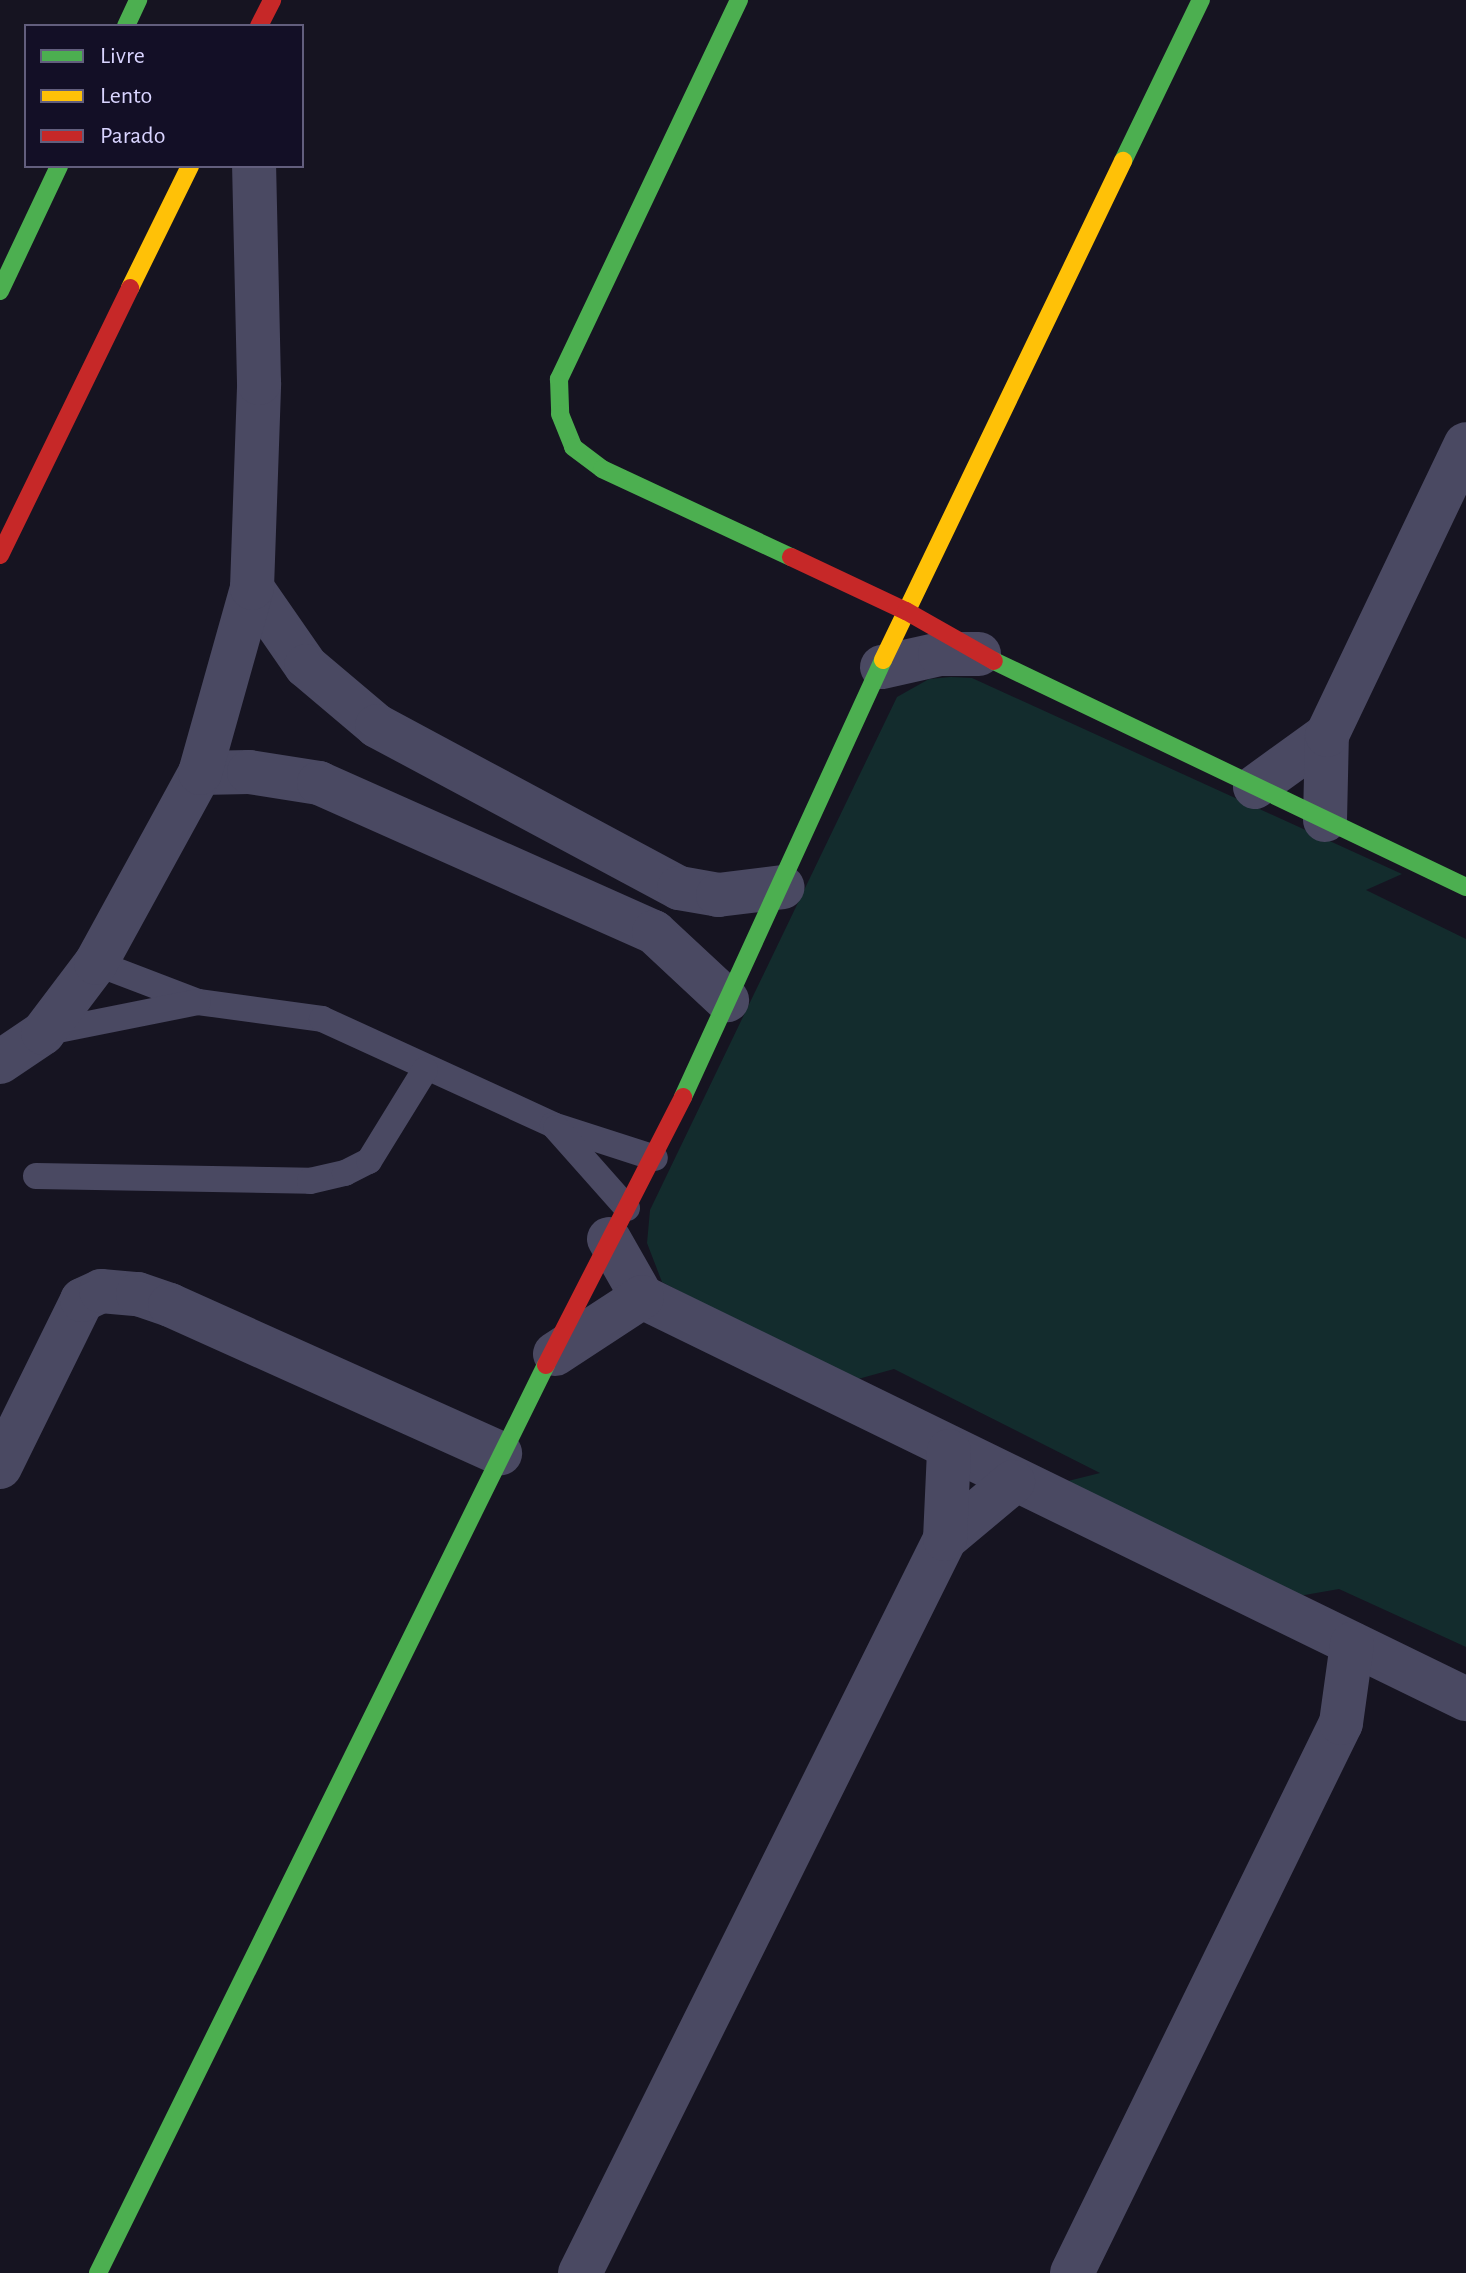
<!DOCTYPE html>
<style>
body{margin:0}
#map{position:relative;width:1466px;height:2273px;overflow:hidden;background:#161421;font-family:"Alegreya Sans",sans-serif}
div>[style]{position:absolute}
.green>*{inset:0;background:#132c2d}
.lane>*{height:26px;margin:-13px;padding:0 13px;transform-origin:13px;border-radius:13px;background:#4a4962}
.street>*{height:44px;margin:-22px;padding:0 22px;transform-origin:22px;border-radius:22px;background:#4a4962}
.fast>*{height:18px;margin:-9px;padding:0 9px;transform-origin:9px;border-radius:9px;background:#4caf50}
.slow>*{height:18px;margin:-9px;padding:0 9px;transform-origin:9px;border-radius:9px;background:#ffc107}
.jam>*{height:18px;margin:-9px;padding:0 9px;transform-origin:9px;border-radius:9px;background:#c62828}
span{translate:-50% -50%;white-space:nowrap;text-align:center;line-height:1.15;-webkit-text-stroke:6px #130f26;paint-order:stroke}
.legend{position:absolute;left:24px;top:24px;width:280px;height:144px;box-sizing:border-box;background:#130f26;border:2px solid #625e7d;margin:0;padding:10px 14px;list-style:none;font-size:24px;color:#d9d4ff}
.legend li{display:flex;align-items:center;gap:16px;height:40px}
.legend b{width:40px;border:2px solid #625e7d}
</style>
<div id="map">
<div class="green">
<i style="clip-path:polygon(951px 677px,972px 678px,1402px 874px,1366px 890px,1466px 939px,1466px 1647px,1339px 1589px,1299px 1596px,1064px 1482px,1100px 1473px,894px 1369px,851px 1381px,662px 1282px,647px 1243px,650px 1210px,897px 697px,929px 679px)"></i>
</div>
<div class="lane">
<i style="left:96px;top:963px;width:109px;rotate:20.9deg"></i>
<i style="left:198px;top:1002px;width:125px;rotate:7.8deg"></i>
<i style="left:322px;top:1019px;width:254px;rotate:24.6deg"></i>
<i style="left:553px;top:1125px;width:107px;rotate:17.9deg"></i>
<i style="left:43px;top:1033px;width:158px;rotate:-11.3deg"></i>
<i style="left:556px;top:1128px;width:107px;rotate:48.4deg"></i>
<i style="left:36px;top:1176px;width:274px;rotate:1deg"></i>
<i style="left:310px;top:1181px;width:36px;rotate:-13deg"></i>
<i style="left:345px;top:1173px;width:27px;rotate:-27deg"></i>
<i style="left:369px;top:1161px;width:107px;rotate:-58.4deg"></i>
</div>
<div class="street">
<i style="left:252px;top:588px;width:95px;rotate:55.3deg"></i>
<i style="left:306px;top:666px;width:93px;rotate:40.2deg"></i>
<i style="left:377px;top:726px;width:343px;rotate:28.2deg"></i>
<i style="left:679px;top:888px;width:40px;rotate:10deg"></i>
<i style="left:718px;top:895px;width:65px;rotate:-7deg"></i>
<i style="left:882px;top:667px;width:59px;rotate:-12.6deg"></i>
<i style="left:940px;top:654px;width:39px"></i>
<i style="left:200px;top:773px;width:49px;rotate:-1.2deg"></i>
<i style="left:249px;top:772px;width:71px;rotate:8.9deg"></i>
<i style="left:319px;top:783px;width:367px;rotate:24deg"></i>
<i style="left:654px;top:932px;width:100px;rotate:43deg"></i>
<i style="left:1255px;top:787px;width:89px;rotate:-35.8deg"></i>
<i style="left:1325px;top:820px;width:85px;rotate:-88.7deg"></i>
<i style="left:1327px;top:735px;width:322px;rotate:-64.5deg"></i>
<i style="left:0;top:1062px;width:52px;rotate:-34deg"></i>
<i style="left:43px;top:1033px;width:88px;rotate:-52.9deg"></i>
<i style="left:96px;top:963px;width:217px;rotate:-61.3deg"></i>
<i style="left:200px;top:773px;width:192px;rotate:-74.3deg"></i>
<i style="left:252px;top:588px;width:205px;rotate:-88deg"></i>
<i style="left:259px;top:383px;width:217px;rotate:-91.3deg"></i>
<i style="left:609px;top:1239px;width:67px;rotate:60.4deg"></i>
<i style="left:642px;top:1297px;width:917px;rotate:26.01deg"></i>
<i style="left:555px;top:1354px;width:104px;rotate:-33.2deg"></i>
<i style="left:0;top:1467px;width:186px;rotate:-63.8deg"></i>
<i style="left:82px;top:1300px;width:21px;rotate:-25deg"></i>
<i style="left:101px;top:1291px;width:37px;rotate:5deg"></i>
<i style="left:138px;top:1294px;width:34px;rotate:19deg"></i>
<i style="left:170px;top:1305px;width:362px;rotate:24.2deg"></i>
<i style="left:945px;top:1539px;width:89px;rotate:-40deg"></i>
<i style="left:580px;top:2273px;width:820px;rotate:-63.56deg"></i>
<i style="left:945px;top:1539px;width:88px;rotate:-87.4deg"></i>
<i style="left:1072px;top:2273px;width:612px;rotate:-63.94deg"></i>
<i style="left:1341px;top:1723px;width:80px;rotate:-82.1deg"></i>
</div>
<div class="fast">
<i style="left:739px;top:0;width:420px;rotate:115.4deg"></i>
<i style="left:559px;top:379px;width:35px;rotate:88deg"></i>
<i style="left:560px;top:414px;width:35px;rotate:68deg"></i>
<i style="left:573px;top:447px;width:36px;rotate:37deg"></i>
<i style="left:602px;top:469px;width:208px;rotate:25deg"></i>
<i style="left:126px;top:26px;width:29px;rotate:-65deg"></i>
<i style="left:1123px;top:161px;width:179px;rotate:-64.2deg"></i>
<i style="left:0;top:291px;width:138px;rotate:-64.7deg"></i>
<i style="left:994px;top:661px;width:523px;rotate:25.59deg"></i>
<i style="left:683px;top:1097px;width:481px;rotate:-65.4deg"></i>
<i style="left:98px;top:2273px;width:1013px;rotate:-63.74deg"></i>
</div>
<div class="slow">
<i style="left:130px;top:288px;width:136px;rotate:-63.8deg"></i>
<i style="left:883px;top:660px;width:554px;rotate:-64.31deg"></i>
</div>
<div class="jam">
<i style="left:259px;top:26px;width:29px;rotate:-63deg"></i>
<i style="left:0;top:555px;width:297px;rotate:-64deg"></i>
<i style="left:791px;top:557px;width:127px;rotate:25.2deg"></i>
<i style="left:906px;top:611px;width:101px;rotate:29.6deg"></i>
<i style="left:546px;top:1365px;width:301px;rotate:-62.9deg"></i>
</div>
<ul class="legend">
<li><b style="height:10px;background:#4caf50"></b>Livre</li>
<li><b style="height:10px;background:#ffc107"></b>Lento</li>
<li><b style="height:10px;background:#c62828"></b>Parado</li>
</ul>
</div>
